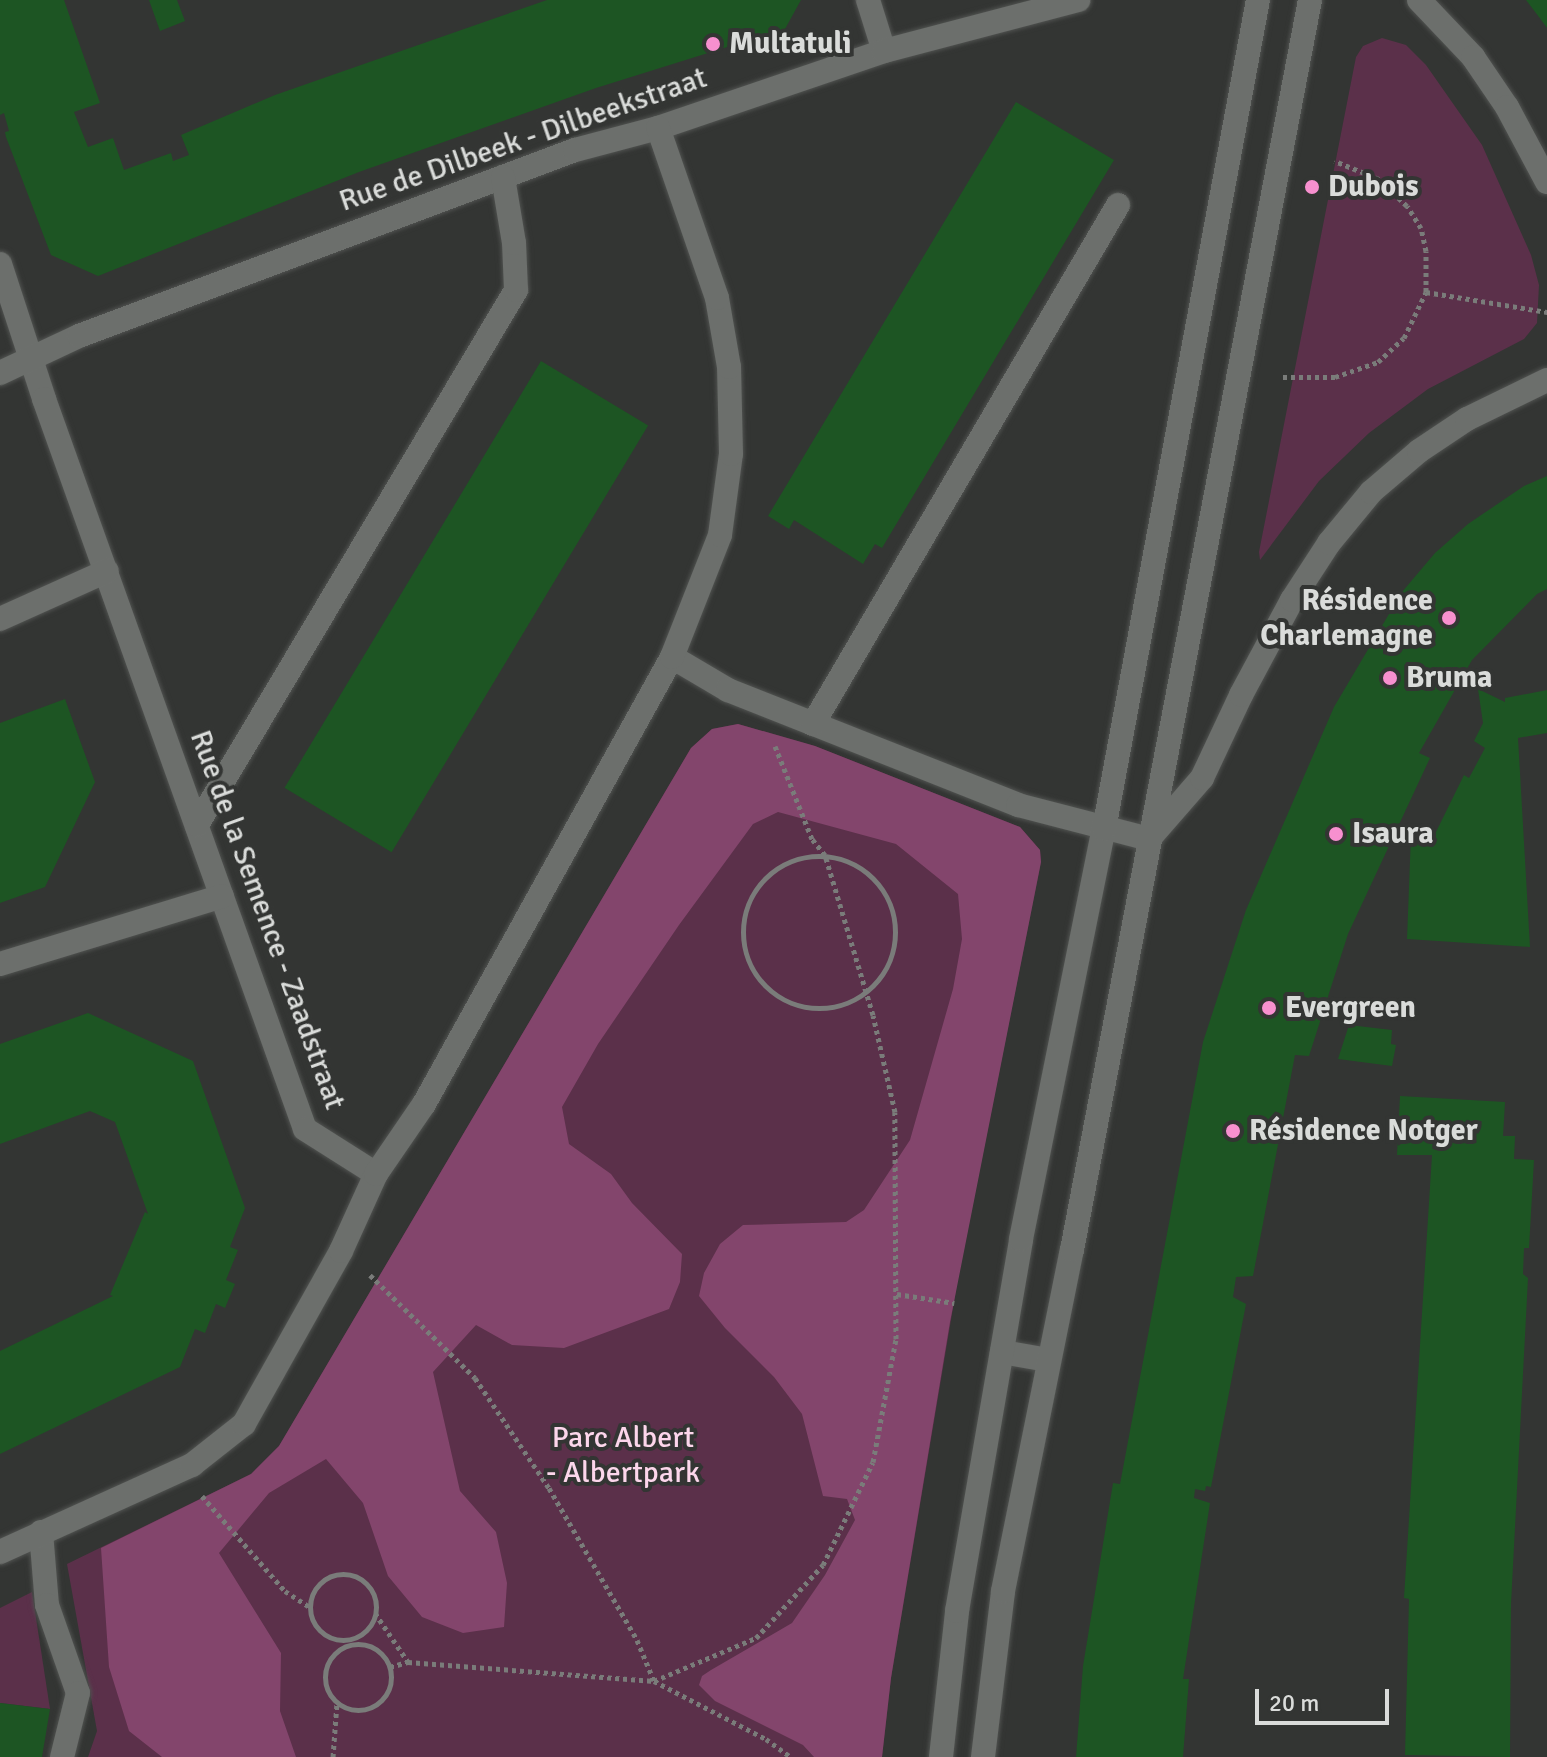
<!DOCTYPE html>
<meta charset="utf-8">
<style>
body{margin:0}
#map{position:relative;width:1547px;height:1757px;overflow:hidden;background:#333533;font-family:Signika,sans-serif}
div>[style]{position:absolute}
.green>*{inset:0;background:#5b304a}
.forest>*{inset:0;background:#83456c}
.building>*{inset:0;background:#1d5523;transform-origin:0 0}
.path>*{height:5px;margin-top:-2.5px;transform-origin:0;background:repeating-linear-gradient(90deg,#7a7c7a 0 4px,transparent 0 8px)}
.path>.ring{margin:-2.5px;padding:0;box-sizing:content-box;background:none;border:5px solid #7a7c7a;border-radius:50%}
.roads{filter:drop-shadow(0 0 2px #505250) drop-shadow(0 0 2px #505250)}
.minor>*{height:24px;margin:-12px;padding:0 12px;transform-origin:12px;border-radius:12px;background:#6c6f6c}
.dots>*{width:22px;height:22px;translate:-50% -50%;box-sizing:border-box;border:4px solid #333533;border-radius:50%}
span{translate:-50% -50%;white-space:nowrap;text-align:center;line-height:1.15;-webkit-text-stroke:8px #333533;paint-order:stroke}
.poi-label{font-size:30px;color:#dadcda;font-weight:700}
.left{translate:0 -50%;text-align:left}
.right{translate:-100% -50%;text-align:right}
.street-label{font-size:30px;color:#dadcda}
.park-label{font-size:30px;color:#fcd6eb}
.scale{position:absolute;left:1255px;top:1689px;width:134px;height:36px;box-sizing:border-box;border:4px solid #dadcda;border-top:0;padding-left:10px;font-size:24px;line-height:28px;white-space:nowrap;color:#dadcda;-webkit-text-stroke:6px #333533;paint-order:stroke}
</style>
<div id="map">
<div class="green">
<i style="clip-path:polygon(1382px 38px,1406px 45px,1426px 65px,1482px 145px,1531px 255px,1539px 285px,1537px 323px,1524px 339px,1428px 389px,1369px 433px,1319px 481px,1260px 560px,1259px 552px,1356px 57px,1363px 46px)"></i>
<i style="clip-path:polygon(738px 724px,815px 746px,1020px 827px,1040px 850px,1041px 862px,957px 1284px,891px 1678px,882px 1757px,88px 1757px,97px 1731px,67px 1564px,251px 1474px,279px 1446px,691px 748px,712px 729px)"></i>
<i style="clip-path:polygon(32px 1592px,50px 1709px,0 1703px,0 1608px)"></i>
</div>
<div class="forest">
<i style="clip-path:polygon(738px 724px,815px 746px,1020px 827px,1040px 850px,1041px 862px,950px 1322px,891px 1678px,882px 1757px,814px 1757px,803px 1745px,715px 1701px,699px 1685px,702px 1676px,711px 1670px,792px 1623px,825px 1575px,855px 1520px,847px 1499px,823px 1496px,802px 1414px,774px 1377px,725px 1328px,699px 1296px,704px 1273px,720px 1244px,743px 1225px,846px 1222px,864px 1210px,910px 1140px,953px 989px,962px 939px,958px 894px,896px 844px,778px 812px,753px 824px,679px 925px,598px 1044px,562px 1107px,569px 1144px,611px 1174px,632px 1203px,682px 1254px,680px 1282px,669px 1309px,564px 1348px,512px 1345px,476px 1325px,433px 1372px,460px 1491px,496px 1532px,507px 1583px,504px 1627px,463px 1633px,422px 1617px,388px 1576px,363px 1503px,326px 1459px,269px 1493px,219px 1553px,281px 1653px,280px 1711px,296px 1757px,162px 1757px,129px 1731px,109px 1667px,101px 1548px,251px 1474px,279px 1446px,691px 748px,712px 729px)"></i>
</div>
<div class="building">
<i style="clip-path:polygon(0 0,64px 0,100px 103px,74px 112px,88px 147px,113px 138px,124px 170px,171px 153px,173px 161px,189px 155px,181px 135px,275px 95px,547px 0,801px 0,785px 29px,596px 88px,359px 172px,98px 276px,51px 255px,6px 137px,5px 132px,9px 131px,4px 113px,0 115px)"></i>
<i style="clip-path:polygon(149px 0,177px 0,185px 21px,160px 31px)"></i>
<i style="clip-path:polygon(1526px 0,1547px 0,1547px 28px,1539px 17px)"></i>
<i style="clip-path:polygon(1016px 102px,1114px 160px,882px 548px,875px 544px,863px 564px,794px 520px,789px 529px,768px 516px)"></i>
<i style="left:541px;top:361px;width:125px;height:498px;rotate:31deg"></i>
<i style="clip-path:polygon(1547px 476px,1547px 589px,1537px 594px,1472px 660px,1419px 753px,1430px 758px,1348px 934px,1309px 1056px,1295px 1055px,1253px 1276px,1236px 1277px,1233px 1297px,1246px 1304px,1211px 1487px,1206px 1486px,1205px 1491px,1195px 1489px,1194px 1498px,1210px 1503px,1183px 1679px,1189px 1679px,1183px 1757px,1076px 1757px,1083px 1666px,1113px 1483px,1120px 1484px,1203px 1042px,1246px 910px,1334px 707px,1402px 592px,1435px 553px,1468px 524px,1524px 486px)"></i>
<i style="clip-path:polygon(1478px 689px,1505px 702px,1505px 698px,1547px 690px,1547px 733px,1518px 738px,1530px 947px,1407px 939px,1411px 835px,1434px 836px,1464px 775px,1469px 778px,1485px 748px,1474px 741px,1483px 723px)"></i>
<i style="clip-path:polygon(65px 699px,95px 782px,45px 887px,0 903px,0 723px)"></i>
<i style="clip-path:polygon(88px 1013px,193px 1061px,245px 1208px,230px 1247px,238px 1250px,226px 1280px,235px 1284px,225px 1308px,216px 1304px,205px 1333px,195px 1329px,180px 1367px,0 1454px,0 1351px,113px 1296px,110px 1295px,145px 1212px,148px 1214px,115px 1122px,90px 1111px,0 1144px,0 1044px)"></i>
<i style="clip-path:polygon(1349px 1025px,1392px 1030px,1391px 1044px,1396px 1045px,1392px 1066px,1338px 1059px)"></i>
<i style="clip-path:polygon(1400px 1096px,1505px 1102px,1503px 1136px,1515px 1136px,1514px 1159px,1534px 1160px,1529px 1248px,1524px 1248px,1523px 1274px,1528px 1278px,1511px 1604px,1510px 1757px,1405px 1755px,1409px 1599px,1404px 1598px,1432px 1155px,1397px 1155px)"></i>
<i style="clip-path:polygon(0 1703px,50px 1709px,42px 1757px,0 1757px)"></i>
</div>
<div class="path">
<i style="left:1426px;top:292px;width:123px;rotate:9.4deg"></i>
<i style="left:1283px;top:377px;width:52px"></i>
<i style="left:1335px;top:377px;width:46px;rotate:-19.2deg"></i>
<i style="left:1378px;top:362px;width:35px;rotate:-43deg"></i>
<i style="left:1404px;top:338px;width:51px;rotate:-64.4deg"></i>
<i style="left:1426px;top:292px;width:41px;rotate:-90deg"></i>
<i style="left:1426px;top:251px;width:24px;rotate:-102deg"></i>
<i style="left:1421px;top:228px;width:26px;rotate:-122deg"></i>
<i style="left:1407px;top:206px;width:39px;rotate:-136deg"></i>
<i style="left:1379px;top:179px;width:48px;rotate:-157.8deg"></i>
<i class="ring" style="left:743px;top:856px;width:147px;height:147px"></i>
<i style="left:370px;top:1275px;width:147px;rotate:44.4deg"></i>
<i style="left:475px;top:1378px;width:133px;rotate:56.1deg"></i>
<i style="left:549px;top:1488px;width:176px;rotate:59.9deg"></i>
<i style="left:637px;top:1640px;width:44px;rotate:67.5deg"></i>
<i style="left:897px;top:1294px;width:58px;rotate:9deg"></i>
<i style="left:202px;top:1496px;width:126px;rotate:48.9deg"></i>
<i style="left:285px;top:1591px;width:30px;rotate:33deg"></i>
<i class="ring" style="left:310px;top:1574px;width:61px;height:61px"></i>
<i style="left:375px;top:1613px;width:59px;rotate:56deg"></i>
<i style="left:408px;top:1662px;width:247px;rotate:4.4deg"></i>
<i style="left:654px;top:1681px;width:126px;rotate:27.4deg"></i>
<i style="left:766px;top:1739px;width:31px;rotate:36deg"></i>
<i class="ring" style="left:325px;top:1644px;width:61px;height:61px"></i>
<i style="left:390px;top:1667px;width:19px;rotate:-16deg"></i>
<i style="left:654px;top:1681px;width:111px;rotate:-22.9deg"></i>
<i style="left:756px;top:1638px;width:99px;rotate:-47.5deg"></i>
<i style="left:823px;top:1565px;width:114px;rotate:-64.1deg"></i>
<i style="left:873px;top:1462px;width:125px;rotate:-79.4deg"></i>
<i style="left:896px;top:1339px;width:227px;rotate:-90.3deg"></i>
<i style="left:895px;top:1112px;width:99px;rotate:-102.8deg"></i>
<i style="left:873px;top:1015px;width:167px;rotate:-106.7deg"></i>
<i style="left:825px;top:855px;width:21px;rotate:-129deg"></i>
<i style="left:812px;top:839px;width:100px;rotate:-111.7deg"></i>
<i style="left:333px;top:1757px;width:54px;rotate:-85.8deg"></i>
</div>
<div class="roads">
<div class="minor">
<i style="left:868px;top:0;width:53px;rotate:72.6deg"></i>
<i style="left:1419px;top:0;width:79px;rotate:46.5deg"></i>
<i style="left:1473px;top:57px;width:60px;rotate:55.8deg"></i>
<i style="left:1507px;top:107px;width:85px;rotate:61.9deg"></i>
<i style="left:0;top:264px;width:142px;rotate:71.9deg"></i>
<i style="left:44px;top:399px;width:775px;rotate:70.33deg"></i>
<i style="left:305px;top:1129px;width:84px;rotate:32.4deg"></i>
<i style="left:0;top:373px;width:87px;rotate:-25.1deg"></i>
<i style="left:79px;top:336px;width:530px;rotate:-20.56deg"></i>
<i style="left:575px;top:150px;width:86px;rotate:-14.8deg"></i>
<i style="left:658px;top:128px;width:239px;rotate:-18.8deg"></i>
<i style="left:884px;top:51px;width:201px;rotate:-14.7deg"></i>
<i style="left:0;top:619px;width:117px;rotate:-24.2deg"></i>
<i style="left:672px;top:657px;width:65px;rotate:30.5deg"></i>
<i style="left:728px;top:690px;width:312px;rotate:21.6deg"></i>
<i style="left:1018px;top:805px;width:135px;rotate:14.5deg"></i>
<i style="left:1149px;top:839px;width:81px;rotate:-49deg"></i>
<i style="left:1202px;top:778px;width:92px;rotate:-64.8deg"></i>
<i style="left:1241px;top:695px;width:108px;rotate:-61.8deg"></i>
<i style="left:1292px;top:600px;width:68px;rotate:-57deg"></i>
<i style="left:1329px;top:543px;width:66px;rotate:-50.5deg"></i>
<i style="left:1371px;top:492px;width:63px;rotate:-40.5deg"></i>
<i style="left:1419px;top:451px;width:58px;rotate:-33.7deg"></i>
<i style="left:1467px;top:419px;width:89px;rotate:-26deg"></i>
<i style="left:813px;top:724px;width:602px;rotate:-59.56deg"></i>
<i style="left:197px;top:825px;width:623px;rotate:-59.19deg"></i>
<i style="left:516px;top:290px;width:47px;rotate:-92.4deg"></i>
<i style="left:514px;top:243px;width:67px;rotate:-99.5deg"></i>
<i style="left:0;top:964px;width:232px;rotate:-17deg"></i>
<i style="left:1002px;top:1352px;width:47px;rotate:9.9deg"></i>
<i style="left:41px;top:1532px;width:73px;rotate:85.3deg"></i>
<i style="left:47px;top:1605px;width:93px;rotate:70.6deg"></i>
<i style="left:78px;top:1693px;width:66px;rotate:104deg"></i>
<i style="left:0;top:1552px;width:211px;rotate:-24.4deg"></i>
<i style="left:192px;top:1465px;width:66px;rotate:-38.3deg"></i>
<i style="left:244px;top:1424px;width:198px;rotate:-60.7deg"></i>
<i style="left:341px;top:1251px;width:85px;rotate:-65.6deg"></i>
<i style="left:376px;top:1174px;width:85px;rotate:-55.6deg"></i>
<i style="left:424px;top:1104px;width:511px;rotate:-60.98deg"></i>
<i style="left:672px;top:657px;width:131px;rotate:-68.5deg"></i>
<i style="left:720px;top:535px;width:82px;rotate:-82.3deg"></i>
<i style="left:731px;top:454px;width:87px;rotate:-91.3deg"></i>
<i style="left:729px;top:367px;width:70px;rotate:-99.9deg"></i>
<i style="left:717px;top:298px;width:180px;rotate:-109.1deg"></i>
<i style="left:941px;top:1757px;width:147px;rotate:-83.7deg"></i>
<i style="left:957px;top:1611px;width:377px;rotate:-80.2deg"></i>
<i style="left:1021px;top:1239px;width:418px;rotate:-78.6deg"></i>
<i style="left:1104px;top:829px;width:843px;rotate:-79.48deg"></i>
<i style="left:983px;top:1757px;width:167px;rotate:-83.1deg"></i>
<i style="left:1003px;top:1591px;width:348px;rotate:-78.6deg"></i>
<i style="left:1072px;top:1250px;width:1272px;rotate:-79.22deg"></i>
</div>
</div>
<div class="dots">
<i style="left:713px;top:44px;background:#f790cf"></i>
<i style="left:1312px;top:187px;background:#f790cf"></i>
<i style="left:1449px;top:618px;background:#f790cf"></i>
<i style="left:1390px;top:678px;background:#f790cf"></i>
<i style="left:1336px;top:834px;background:#f790cf"></i>
<i style="left:1269px;top:1008px;background:#f790cf"></i>
<i style="left:1233px;top:1131px;background:#f790cf"></i>
</div>
<div class="poi-label">
<span class="left" style="left:729px;top:44px">Multatuli</span>
<span class="left" style="left:1328px;top:187px">Dubois</span>
<span class="right" style="left:1433px;top:618px">Résidence<br>Charlemagne</span>
<span class="left" style="left:1406px;top:678px">Bruma</span>
<span class="left" style="left:1352px;top:834px">Isaura</span>
<span class="left" style="left:1285px;top:1008px">Evergreen</span>
<span class="left" style="left:1249px;top:1131px">Résidence Notger</span>
</div>
<div class="street-label">
<span style="left:523px;top:140px;rotate:-19deg">Rue de Dilbeek - Dilbeekstraat</span>
<span style="left:267px;top:920px;rotate:70deg">Rue de la Semence - Zaadstraat</span>
</div>
<div class="park-label">
<span style="left:623px;top:1455px">Parc Albert<br>- Albertpark</span>
</div>
<div class="scale">20 m</div>
</div>
